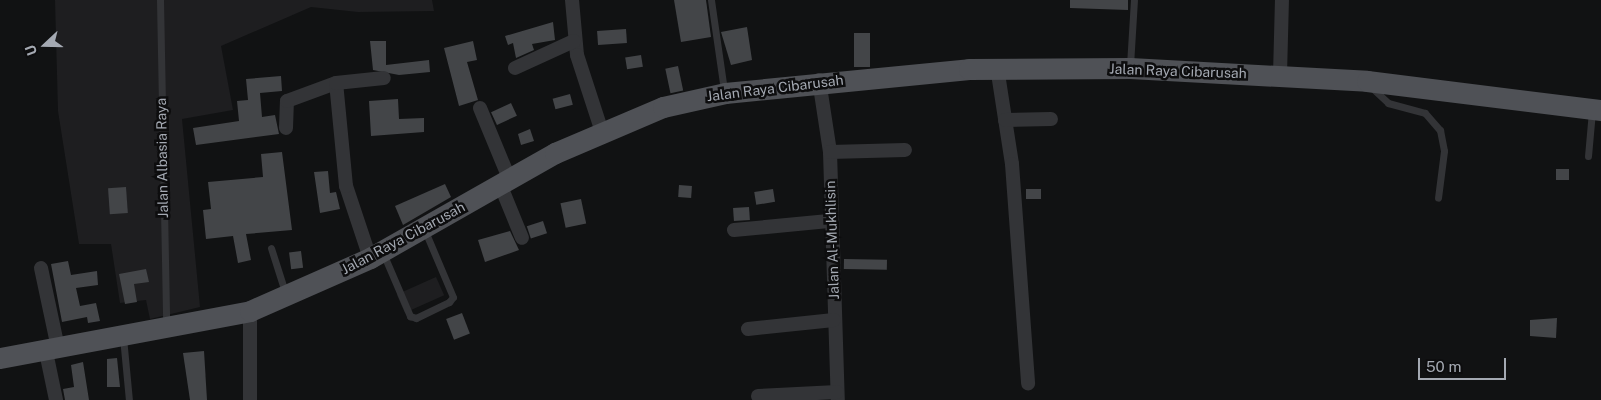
<!DOCTYPE html>
<style>
body{margin:0}
#map{position:relative;width:1601px;height:400px;overflow:hidden;background:#111213;font-family:"Public Sans",sans-serif}
div>[style]{position:absolute}
.built>*{inset:0;background:#1e1e20;transform-origin:0 0}
.building>*{inset:0;background:#434548;transform-origin:0 0}
.lane>*{height:7px;margin:-3.5px;padding:0 3.5px;transform-origin:3.5px;border-radius:3.5px;background:#333437}
.street>*{height:14px;margin:-7px;padding:0 7px;transform-origin:7px;border-radius:7px;background:#333437}
.primary>*{height:21px;margin:-10.5px;padding:0 10.5px;transform-origin:10.5px;border-radius:10.5px;background:#4f5156}
span{translate:-50% -50%;white-space:nowrap;text-align:center;line-height:1.15;-webkit-text-stroke:5px #0d0d0e;paint-order:stroke}
.street-label{font-size:14px;color:#a4a9b2}
.north{position:absolute;left:20px;top:20px;width:50px;height:50px;-webkit-text-stroke:4px #0d0d0e;paint-order:stroke;rotate:249deg;font-size:14px;font-weight:700;line-height:20px;text-align:center;color:#a4a9b2}
.north::after{content:'';display:block;margin:auto;width:18px;height:22px;background:#a4a9b2;clip-path:polygon(50% 0,100% 100%,50% 72%,0 100%)}
.scale{position:absolute;left:1418px;top:358px;width:88px;height:22px;box-sizing:border-box;border:2px solid #a4a9b2;border-top:0;padding-left:6px;font-size:15px;line-height:18px;white-space:nowrap;color:#a4a9b2;-webkit-text-stroke:4px #0d0d0e;paint-order:stroke}
</style>
<div id="map">
<div class="built">
<i style="clip-path:polygon(55px 0,432px 0,434px 11px,358px 12px,311px 7px,221px 46px,233px 110px,182px 119px,200px 307px,150px 319px,146px 300px,120px 303px,111px 244px,79px 244px,58px 111px)"></i>
<i style="left:436px;top:277px;width:20px;height:43px;rotate:66deg"></i>
</div>
<div class="building">
<i style="clip-path:polygon(674px 0,706px 0,711px 37px,681px 42px)"></i>
<i style="clip-path:polygon(1070px 0,1128px 0,1128px 10px,1070px 8px)"></i>
<i style="clip-path:polygon(553px 22px,555px 40px,532px 44px,534px 50px,516px 58px,513px 43px,508px 45px,505px 36px)"></i>
<i style="clip-path:polygon(747px 27px,752px 60px,731px 65px,721px 32px)"></i>
<i style="left:626px;top:29px;width:14px;height:29px;rotate:86deg"></i>
<i style="left:854px;top:33px;width:16px;height:34px"></i>
<i style="clip-path:polygon(370px 41px,386px 41px,386px 65px,429px 60px,430px 72px,399px 75px,373px 70px)"></i>
<i style="clip-path:polygon(473px 41px,477px 60px,467px 62px,478px 100px,459px 106px,444px 48px)"></i>
<i style="left:641px;top:55px;width:12px;height:16px;rotate:81deg"></i>
<i style="left:678px;top:66px;width:25px;height:13px;rotate:78deg"></i>
<i style="clip-path:polygon(281px 76px,282px 91px,260px 93px,262px 117px,275px 115px,279px 134px,196px 145px,193px 128px,239px 121px,237px 101px,248px 100px,246px 79px)"></i>
<i style="left:570px;top:94px;width:11px;height:18px;rotate:75deg"></i>
<i style="clip-path:polygon(398px 99px,399px 119px,424px 118px,424px 132px,371px 136px,369px 101px)"></i>
<i style="left:511px;top:103px;width:14px;height:22px;rotate:65deg"></i>
<i style="clip-path:polygon(530px 129px,534px 141px,521px 145px,518px 134px)"></i>
<i style="clip-path:polygon(282px 152px,292px 230px,246px 234px,251px 260px,238px 263px,233px 236px,206px 239px,203px 210px,211px 209px,208px 182px,263px 177px,261px 154px)"></i>
<i style="left:1556px;top:169px;width:13px;height:11px"></i>
<i style="clip-path:polygon(328px 171px,330px 193px,336px 192px,340px 209px,320px 213px,314px 172px)"></i>
<i style="clip-path:polygon(445px 184px,451px 197px,403px 225px,395px 206px)"></i>
<i style="left:679px;top:185px;width:13px;height:12px;rotate:4deg"></i>
<i style="left:126px;top:187px;width:26px;height:18px;rotate:86deg"></i>
<i style="left:773px;top:189px;width:13px;height:19px;rotate:81deg"></i>
<i style="left:1026px;top:189px;width:15px;height:10px"></i>
<i style="left:581px;top:199px;width:25px;height:21px;rotate:78deg"></i>
<i style="left:749px;top:207px;width:13px;height:16px;rotate:86deg"></i>
<i style="left:543px;top:221px;width:13px;height:17px;rotate:72deg"></i>
<i style="clip-path:polygon(510px 231px,519px 250px,485px 262px,478px 240px)"></i>
<i style="left:301px;top:251px;width:17px;height:12px;rotate:83deg"></i>
<i style="left:844px;top:259px;width:43px;height:10px;rotate:1deg"></i>
<i style="clip-path:polygon(68px 261px,71px 275px,97px 271px,98px 285px,76px 288px,80px 306px,96px 303px,100px 321px,88px 323px,87px 317px,62px 322px,51px 264px)"></i>
<i style="clip-path:polygon(146px 269px,149px 282px,134px 284px,137px 302px,125px 304px,119px 274px)"></i>
<i style="left:462px;top:313px;width:22px;height:17px;rotate:69deg"></i>
<i style="clip-path:polygon(1557px 318px,1556px 338px,1530px 336px,1530px 320px)"></i>
<i style="clip-path:polygon(204px 351px,207px 400px,190px 400px,183px 353px)"></i>
<i style="clip-path:polygon(117px 358px,120px 387px,107px 387px,107px 359px)"></i>
<i style="clip-path:polygon(83px 362px,89px 400px,65px 400px,63px 389px,74px 387px,71px 365px)"></i>
</div>
<div class="lane">
<i style="left:160px;top:0;width:325px;rotate:88.9deg"></i>
<i style="left:711px;top:0;width:91px;rotate:81.8deg"></i>
<i style="left:1130px;top:65px;width:65px;rotate:-86.5deg"></i>
<i style="left:1370px;top:86px;width:25px;rotate:43deg"></i>
<i style="left:1388px;top:103px;width:38px;rotate:15deg"></i>
<i style="left:1425px;top:113px;width:23px;rotate:49deg"></i>
<i style="left:1440px;top:130px;width:21px;rotate:79deg"></i>
<i style="left:1444px;top:151px;width:47px;rotate:97.3deg"></i>
<i style="left:1588px;top:156px;width:45px;rotate:-84.9deg"></i>
<i style="left:271px;top:248px;width:46px;rotate:72.3deg"></i>
<i style="left:383px;top:253px;width:69px;rotate:66.8deg"></i>
<i style="left:410px;top:316px;width:6px;rotate:18deg"></i>
<i style="left:416px;top:318px;width:37px;rotate:-26deg"></i>
<i style="left:449px;top:302px;width:6px;rotate:-51deg"></i>
<i style="left:453px;top:297px;width:72px;rotate:-113deg"></i>
<i style="left:123px;top:337px;width:63px;rotate:84.6deg"></i>
</div>
<div class="street">
<i style="left:572px;top:0;width:55px;rotate:84.8deg"></i>
<i style="left:577px;top:55px;width:81px;rotate:72deg"></i>
<i style="left:997px;top:67px;width:98px;rotate:81.2deg"></i>
<i style="left:1012px;top:164px;width:220px;rotate:85.8deg"></i>
<i style="left:515px;top:68px;width:65px;rotate:-24.6deg"></i>
<i style="left:1280px;top:75px;width:75px;rotate:-88.5deg"></i>
<i style="left:819px;top:80px;width:73px;rotate:81.3deg"></i>
<i style="left:830px;top:152px;width:248px;rotate:88.2deg"></i>
<i style="left:480px;top:108px;width:76px;rotate:67.5deg"></i>
<i style="left:1005px;top:120px;width:46px;rotate:-1.2deg"></i>
<i style="left:286px;top:128px;width:27px;rotate:-88deg"></i>
<i style="left:287px;top:101px;width:52px;rotate:-20.2deg"></i>
<i style="left:830px;top:152px;width:75px;rotate:-1.5deg"></i>
<i style="left:500px;top:184px;width:58px;rotate:67.8deg"></i>
<i style="left:734px;top:230px;width:95px;rotate:-5.4deg"></i>
<i style="left:370px;top:258px;width:76px;rotate:-108.4deg"></i>
<i style="left:346px;top:186px;width:103px;rotate:-95.5deg"></i>
<i style="left:336px;top:83px;width:48px;rotate:-5.9deg"></i>
<i style="left:41px;top:268px;width:82px;rotate:78deg"></i>
<i style="left:748px;top:329px;width:86px;rotate:-6deg"></i>
<i style="left:46px;top:352px;width:49px;rotate:78.2deg"></i>
<i style="left:758px;top:396px;width:79px;rotate:-2.9deg"></i>
<i style="left:250px;top:400px;width:89px;rotate:-90deg"></i>
</div>
<div class="primary">
<i style="left:0;top:358px;width:254px;rotate:-10.6deg"></i>
<i style="left:250px;top:311px;width:131px;rotate:-23.8deg"></i>
<i style="left:370px;top:258px;width:213px;rotate:-29.6deg"></i>
<i style="left:555px;top:153px;width:117px;rotate:-23.1deg"></i>
<i style="left:663px;top:107px;width:64px;rotate:-12.7deg"></i>
<i style="left:725px;top:93px;width:245px;rotate:-5.6deg"></i>
<i style="left:969px;top:69px;width:161px;rotate:-0.4deg"></i>
<i style="left:1130px;top:68px;width:237px;rotate:3.1deg"></i>
<i style="left:1367px;top:81px;width:236px;rotate:7.1deg"></i>
</div>
<div class="street-label">
<span style="left:1178px;top:71px;rotate:2deg">Jalan Raya Cibarusah</span>
<span style="left:775px;top:88px;rotate:-7deg">Jalan Raya Cibarusah</span>
<span style="left:162px;top:158px;rotate:-91deg">Jalan Albasia Raya</span>
<span style="left:403px;top:238px;rotate:-28deg">Jalan Raya Cibarusah</span>
<span style="left:832px;top:240px;rotate:-92deg">Jalan Al-Mukhlisin</span>
</div>
<div class="north">U</div>
<div class="scale">50 m</div>
</div>
